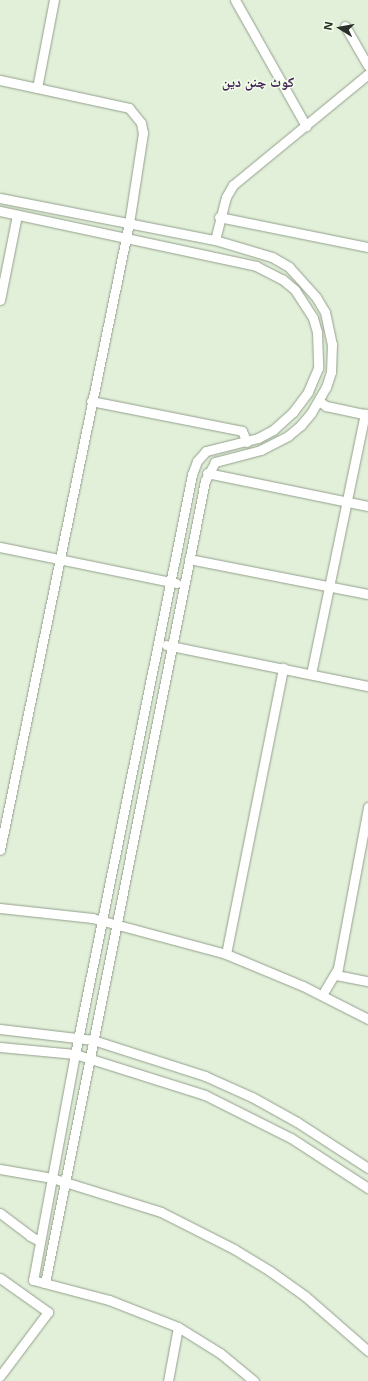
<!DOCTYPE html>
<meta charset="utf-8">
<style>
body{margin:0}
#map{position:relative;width:368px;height:1381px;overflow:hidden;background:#e2f0da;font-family:"Noto Sans","Noto Naskh Arabic",sans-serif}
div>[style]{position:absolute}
.roads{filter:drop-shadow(0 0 1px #939f8b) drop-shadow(0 0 1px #939f8b)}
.minor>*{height:9px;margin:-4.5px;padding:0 4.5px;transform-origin:4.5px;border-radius:4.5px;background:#fff}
span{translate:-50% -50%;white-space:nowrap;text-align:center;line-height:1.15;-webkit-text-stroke:3px #f0fde8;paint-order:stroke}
.quarter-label{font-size:14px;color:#442259;font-weight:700}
.north{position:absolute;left:320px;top:8px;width:40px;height:40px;-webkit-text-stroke:3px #f0fde8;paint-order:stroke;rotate:281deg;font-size:11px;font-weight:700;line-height:16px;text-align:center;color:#2a2f27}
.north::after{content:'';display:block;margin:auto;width:14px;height:18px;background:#2a2f27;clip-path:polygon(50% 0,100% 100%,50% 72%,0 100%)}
</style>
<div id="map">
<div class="roads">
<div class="minor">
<i style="left:235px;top:0;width:145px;rotate:60.6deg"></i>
<i style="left:345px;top:26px;width:46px;rotate:60.1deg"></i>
<i style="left:0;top:80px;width:132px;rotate:12.2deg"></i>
<i style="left:129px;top:108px;width:19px;rotate:51deg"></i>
<i style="left:141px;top:123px;width:10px;rotate:79deg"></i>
<i style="left:143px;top:133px;width:91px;rotate:98.8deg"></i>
<i style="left:129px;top:223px;width:640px;rotate:101.63deg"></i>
<i style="left:37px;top:88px;width:90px;rotate:-79.1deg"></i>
<i style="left:0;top:198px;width:219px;rotate:11.1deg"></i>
<i style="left:215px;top:240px;width:59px;rotate:16.6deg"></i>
<i style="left:272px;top:257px;width:20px;rotate:30deg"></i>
<i style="left:289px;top:267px;width:40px;rotate:48deg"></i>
<i style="left:316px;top:297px;width:17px;rotate:59deg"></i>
<i style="left:325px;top:312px;width:33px;rotate:78deg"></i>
<i style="left:332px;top:344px;width:28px;rotate:92deg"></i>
<i style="left:331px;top:372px;width:16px;rotate:108deg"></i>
<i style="left:326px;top:387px;width:30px;rotate:120deg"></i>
<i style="left:311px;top:413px;width:16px;rotate:130deg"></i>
<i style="left:301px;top:425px;width:17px;rotate:140deg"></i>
<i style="left:288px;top:436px;width:30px;rotate:153deg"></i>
<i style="left:261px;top:450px;width:48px;rotate:165.4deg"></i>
<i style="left:215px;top:462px;width:21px;rotate:118deg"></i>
<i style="left:205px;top:481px;width:818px;rotate:101.28deg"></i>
<i style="left:0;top:211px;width:262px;rotate:12.1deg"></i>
<i style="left:256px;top:266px;width:29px;rotate:27deg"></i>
<i style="left:282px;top:279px;width:17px;rotate:40deg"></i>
<i style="left:295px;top:290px;width:33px;rotate:57deg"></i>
<i style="left:313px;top:318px;width:15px;rotate:74deg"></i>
<i style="left:317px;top:332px;width:36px;rotate:88deg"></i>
<i style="left:318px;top:368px;width:26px;rotate:113deg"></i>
<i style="left:308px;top:392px;width:25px;rotate:127deg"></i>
<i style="left:293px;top:412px;width:27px;rotate:138deg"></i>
<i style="left:273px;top:430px;width:17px;rotate:152deg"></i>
<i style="left:258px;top:438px;width:54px;rotate:166deg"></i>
<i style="left:206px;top:451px;width:13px;rotate:132deg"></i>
<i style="left:197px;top:461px;width:15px;rotate:110deg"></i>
<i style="left:192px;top:475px;width:591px;rotate:101.42deg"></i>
<i style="left:75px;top:1054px;width:230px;rotate:100.5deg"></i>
<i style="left:33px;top:1280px;width:79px;rotate:14.7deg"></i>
<i style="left:109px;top:1300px;width:74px;rotate:21.4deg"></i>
<i style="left:178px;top:1327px;width:49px;rotate:31.8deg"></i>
<i style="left:220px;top:1353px;width:44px;rotate:39.5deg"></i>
<i style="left:219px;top:217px;width:152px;rotate:11.4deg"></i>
<i style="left:215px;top:240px;width:44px;rotate:-75.7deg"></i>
<i style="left:226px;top:197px;width:14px;rotate:-60deg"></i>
<i style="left:233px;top:185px;width:175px;rotate:-39.4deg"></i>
<i style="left:0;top:300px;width:87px;rotate:-78.7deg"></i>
<i style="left:91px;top:401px;width:154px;rotate:11.2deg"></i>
<i style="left:242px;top:431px;width:12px;rotate:66deg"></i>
<i style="left:319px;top:401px;width:9px;rotate:36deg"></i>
<i style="left:326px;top:406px;width:43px;rotate:12.1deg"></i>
<i style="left:207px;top:473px;width:164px;rotate:11.6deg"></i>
<i style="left:0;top:547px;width:180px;rotate:11.6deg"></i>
<i style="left:189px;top:559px;width:182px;rotate:11.1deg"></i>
<i style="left:166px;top:645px;width:206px;rotate:11.5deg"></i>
<i style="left:311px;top:674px;width:266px;rotate:-78.3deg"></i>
<i style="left:0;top:908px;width:93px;rotate:6.2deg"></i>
<i style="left:92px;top:918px;width:139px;rotate:15deg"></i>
<i style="left:226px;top:954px;width:83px;rotate:22.6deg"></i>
<i style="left:303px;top:986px;width:73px;rotate:26.9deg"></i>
<i style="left:226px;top:954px;width:292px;rotate:-78.7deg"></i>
<i style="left:336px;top:975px;width:33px;rotate:11deg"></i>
<i style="left:322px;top:995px;width:31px;rotate:-59deg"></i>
<i style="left:338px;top:968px;width:164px;rotate:-79.4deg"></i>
<i style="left:0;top:1029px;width:94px;rotate:6.7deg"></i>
<i style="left:93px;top:1040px;width:118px;rotate:17.8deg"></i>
<i style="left:205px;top:1076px;width:51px;rotate:24.1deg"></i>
<i style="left:252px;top:1097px;width:51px;rotate:29.1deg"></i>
<i style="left:297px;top:1122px;width:85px;rotate:32.9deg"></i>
<i style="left:0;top:1047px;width:75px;rotate:5.3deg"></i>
<i style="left:75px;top:1054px;width:136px;rotate:17.5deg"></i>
<i style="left:205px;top:1095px;width:96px;rotate:26.6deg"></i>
<i style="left:291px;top:1138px;width:92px;rotate:33deg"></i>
<i style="left:0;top:1169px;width:53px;rotate:9.8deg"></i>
<i style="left:52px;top:1178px;width:114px;rotate:17.3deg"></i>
<i style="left:161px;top:1212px;width:82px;rotate:26.9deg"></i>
<i style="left:234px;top:1249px;width:42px;rotate:31.4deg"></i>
<i style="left:270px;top:1271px;width:43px;rotate:35.5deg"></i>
<i style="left:305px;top:1296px;width:84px;rotate:41.1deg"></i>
<i style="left:0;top:1213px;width:38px;rotate:37deg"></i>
<i style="left:30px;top:1236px;width:11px;rotate:27deg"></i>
<i style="left:0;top:1278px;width:59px;rotate:35.3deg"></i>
<i style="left:48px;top:1312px;width:80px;rotate:126.9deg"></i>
<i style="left:168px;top:1381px;width:55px;rotate:-79.5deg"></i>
</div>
</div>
<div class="quarter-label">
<span style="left:258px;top:82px">کوٹ چنن دین</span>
</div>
<div class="north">N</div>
</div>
